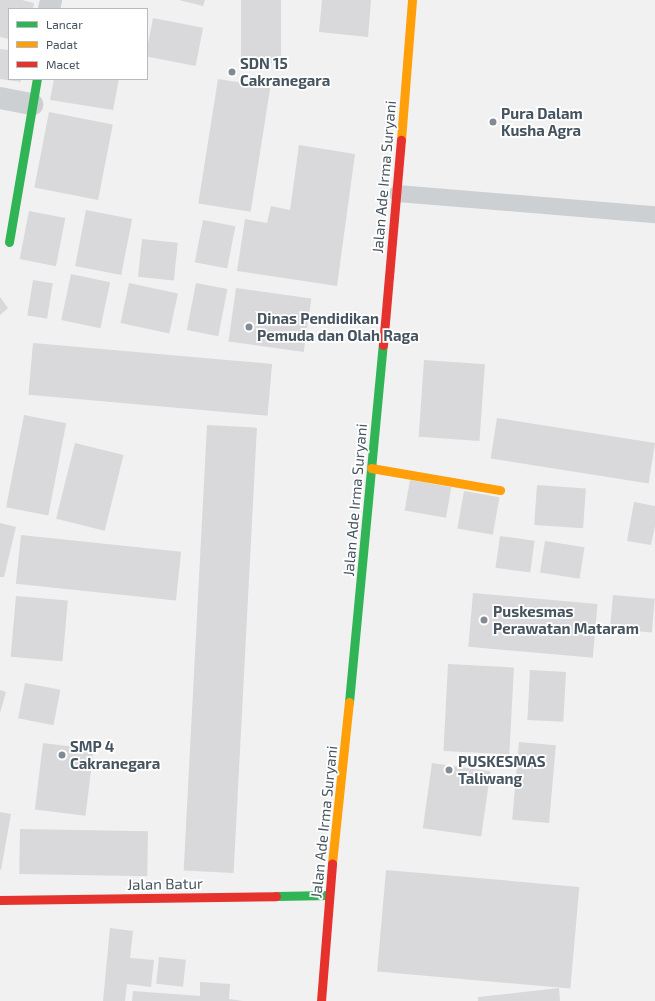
<!DOCTYPE html>
<style>
body{margin:0}
#map{position:relative;width:655px;height:1001px;overflow:hidden;background:#f2f1f1;font-family:"Exo 2",sans-serif}
div>[style]{position:absolute}
.building>*{inset:0;background:#d9d9db;transform-origin:0 0}
.lane>*{height:17px;margin:-8.5px;padding:0 8.5px;transform-origin:8.5px;border-radius:8.5px;background:#cdd0d2}
.street>*{height:22px;margin:-11px;padding:0 11px;transform-origin:11px;border-radius:11px;background:#cdd0d2}
.fast>*{height:9px;margin:-4.5px;padding:0 4.5px;transform-origin:4.5px;border-radius:4.5px;background:#30b455}
.slow>*{height:9px;margin:-4.5px;padding:0 4.5px;transform-origin:4.5px;border-radius:4.5px;background:#ff9f0a}
.jam>*{height:9px;margin:-4.5px;padding:0 4.5px;transform-origin:4.5px;border-radius:4.5px;background:#e5322d}
.dots>*{width:11px;height:11px;translate:-50% -50%;box-sizing:border-box;border:2px solid #fff;border-radius:50%}
span{translate:-50% -50%;white-space:nowrap;text-align:center;line-height:1.15;-webkit-text-stroke:3.5px #fff;paint-order:stroke}
.poi-label{font-size:15px;color:#465460;font-weight:700}
.left{translate:0 -50%;text-align:left}
.street-label{font-size:15px;color:#465460}
.legend{position:absolute;left:8px;top:8px;width:140px;height:72px;box-sizing:border-box;background:#fff;border:1px solid #b5bbbf;margin:0;padding:5px 7px;list-style:none;font-size:12px;color:#465460}
.legend li{display:flex;align-items:center;gap:8px;height:20px}
.legend b{width:20px;border:1px solid #b5bbbf}
</style>
<div id="map">
<div class="building">
<i style="clip-path:polygon(0 0,22px 0,34px 3px,33px 9px,9px 9px,9px 39px,0 37px)"></i>
<i style="clip-path:polygon(179px 0,205px 0,203px 6px)"></i>
<i style="left:241px;top:0;width:40px;height:63px"></i>
<i style="clip-path:polygon(322px 0,371px 0,368px 37px,319px 32px)"></i>
<i style="left:153px;top:18px;width:51px;height:39px;rotate:11deg"></i>
<i style="clip-path:polygon(0 49px,9px 50px,9px 79px,21px 79px,21px 82px,0 79px)"></i>
<i style="clip-path:polygon(54px 79px,119px 79px,113px 110px,50px 100px)"></i>
<i style="left:218px;top:79px;width:53px;height:126px;rotate:9deg"></i>
<i style="left:49px;top:112px;width:65px;height:77px;rotate:11deg"></i>
<i style="clip-path:polygon(299px 145px,355px 154px,337px 286px,237px 271px,245px 219px,267px 223px,271px 206px,290px 210px)"></i>
<i style="left:86px;top:210px;width:47px;height:57px;rotate:11deg"></i>
<i style="left:29px;top:211px;width:37px;height:49px;rotate:11deg"></i>
<i style="left:203px;top:220px;width:33px;height:43px;rotate:11deg"></i>
<i style="left:142px;top:239px;width:36px;height:38px;rotate:6deg"></i>
<i style="left:71px;top:274px;width:40px;height:47px;rotate:12deg"></i>
<i style="left:33px;top:280px;width:20px;height:36px;rotate:9deg"></i>
<i style="left:129px;top:283px;width:50px;height:41px;rotate:12deg"></i>
<i style="left:196px;top:283px;width:32px;height:48px;rotate:11deg"></i>
<i style="left:236px;top:288px;width:76px;height:54px;rotate:8deg"></i>
<i style="clip-path:polygon(0 297px,8px 308px,0 315px)"></i>
<i style="left:33px;top:343px;width:240px;height:52px;rotate:5deg"></i>
<i style="left:424px;top:360px;width:61px;height:77px;rotate:4deg"></i>
<i style="left:24px;top:415px;width:43px;height:94px;rotate:11deg"></i>
<i style="left:497px;top:418px;width:160px;height:41px;rotate:9deg"></i>
<i style="left:207px;top:425px;width:50px;height:446px;rotate:3deg"></i>
<i style="left:75px;top:443px;width:50px;height:78px;rotate:14deg"></i>
<i style="left:410px;top:480px;width:42px;height:31px;rotate:10deg"></i>
<i style="left:537px;top:485px;width:49px;height:40px;rotate:4deg"></i>
<i style="left:464px;top:491px;width:36px;height:38px;rotate:10deg"></i>
<i style="clip-path:polygon(634px 502px,655px 506px,655px 526px,651px 545px,627px 541px)"></i>
<i style="clip-path:polygon(0 523px,16px 527px,4px 577px,0 577px)"></i>
<i style="left:21px;top:535px;width:161px;height:49px;rotate:6deg"></i>
<i style="left:500px;top:536px;width:35px;height:32px;rotate:8deg"></i>
<i style="left:545px;top:541px;width:40px;height:32px;rotate:9deg"></i>
<i style="left:473px;top:593px;width:125px;height:54px;rotate:5deg"></i>
<i style="left:613px;top:595px;width:42px;height:34px;rotate:5deg"></i>
<i style="left:16px;top:596px;width:52px;height:61px;rotate:5deg"></i>
<i style="left:448px;top:664px;width:66px;height:87px;rotate:3deg"></i>
<i style="left:530px;top:670px;width:36px;height:50px;rotate:3deg"></i>
<i style="left:25px;top:683px;width:36px;height:36px;rotate:11deg"></i>
<i style="clip-path:polygon(0 690px,6px 692px,0 713px)"></i>
<i style="left:519px;top:742px;width:37px;height:78px;rotate:5deg"></i>
<i style="left:43px;top:743px;width:51px;height:67px;rotate:7deg"></i>
<i style="left:432px;top:763px;width:59px;height:66px;rotate:8deg"></i>
<i style="clip-path:polygon(0 812px,11px 814px,1px 870px,0 869px)"></i>
<i style="left:20px;top:829px;width:128px;height:45px;rotate:1deg"></i>
<i style="left:386px;top:870px;width:194px;height:102px;rotate:5deg"></i>
<i style="clip-path:polygon(110px 928px,133px 931px,130px 958px,154px 960px,151px 987px,127px 984px,125px 1001px,103px 1001px)"></i>
<i style="left:159px;top:957px;width:27px;height:27px;rotate:6deg"></i>
<i style="clip-path:polygon(200px 982px,230px 984px,229px 999px,243px 1001px,132px 1001px,133px 991px,200px 996px)"></i>
<i style="clip-path:polygon(559px 988px,560px 1001px,478px 1001px,478px 997px)"></i>
</div>
<div class="lane">
<i style="left:397px;top:193px;width:259px;rotate:4.7deg"></i>
</div>
<div class="street">
<i style="left:49px;top:9px;width:9px;rotate:-77deg"></i>
<i style="left:0;top:98px;width:33px;rotate:11deg"></i>
</div>
<div class="fast">
<i style="left:9px;top:242px;width:165px;rotate:-80.3deg"></i>
<i style="left:349px;top:702px;width:359px;rotate:-84.6deg"></i>
<i style="left:276px;top:896px;width:53px;rotate:-1.1deg"></i>
</div>
<div class="slow">
<i style="left:401px;top:140px;width:140px;rotate:-85.5deg"></i>
<i style="left:371px;top:468px;width:131px;rotate:9.7deg"></i>
<i style="left:332px;top:863px;width:162px;rotate:-84deg"></i>
</div>
<div class="jam">
<i style="left:383px;top:345px;width:206px;rotate:-85deg"></i>
<i style="left:0;top:900px;width:276px;rotate:-0.8deg"></i>
<i style="left:321px;top:1001px;width:138px;rotate:-85.4deg"></i>
</div>
<div class="dots">
<i style="left:232px;top:72px;background:#828b93"></i>
<i style="left:493px;top:122px;background:#828b93"></i>
<i style="left:249px;top:327px;background:#828b93"></i>
<i style="left:484px;top:620px;background:#828b93"></i>
<i style="left:62px;top:755px;background:#828b93"></i>
<i style="left:449px;top:770px;background:#828b93"></i>
</div>
<div class="poi-label">
<span class="left" style="left:240px;top:72px">SDN 15<br>Cakranegara</span>
<span class="left" style="left:501px;top:122px">Pura Dalam<br>Kusha Agra</span>
<span class="left" style="left:257px;top:327px">Dinas Pendidikan<br>Pemuda dan Olah Raga</span>
<span class="left" style="left:493px;top:620px">Puskesmas<br>Perawatan Mataram</span>
<span class="left" style="left:70px;top:755px">SMP 4<br>Cakranegara</span>
<span class="left" style="left:458px;top:770px">PUSKESMAS<br>Taliwang</span>
</div>
<div class="street-label">
<span style="left:384px;top:177px;rotate:-85deg">Jalan Ade Irma Suryani</span>
<span style="left:355px;top:500px;rotate:-85deg">Jalan Ade Irma Suryani</span>
<span style="left:324px;top:822px;rotate:-84deg">Jalan Ade Irma Suryani</span>
<span style="left:165px;top:884px;rotate:-1deg">Jalan Batur</span>
</div>
<ul class="legend">
<li><b style="height:5px;background:#30b455"></b>Lancar</li>
<li><b style="height:5px;background:#ff9f0a"></b>Padat</li>
<li><b style="height:5px;background:#e5322d"></b>Macet</li>
</ul>
</div>
